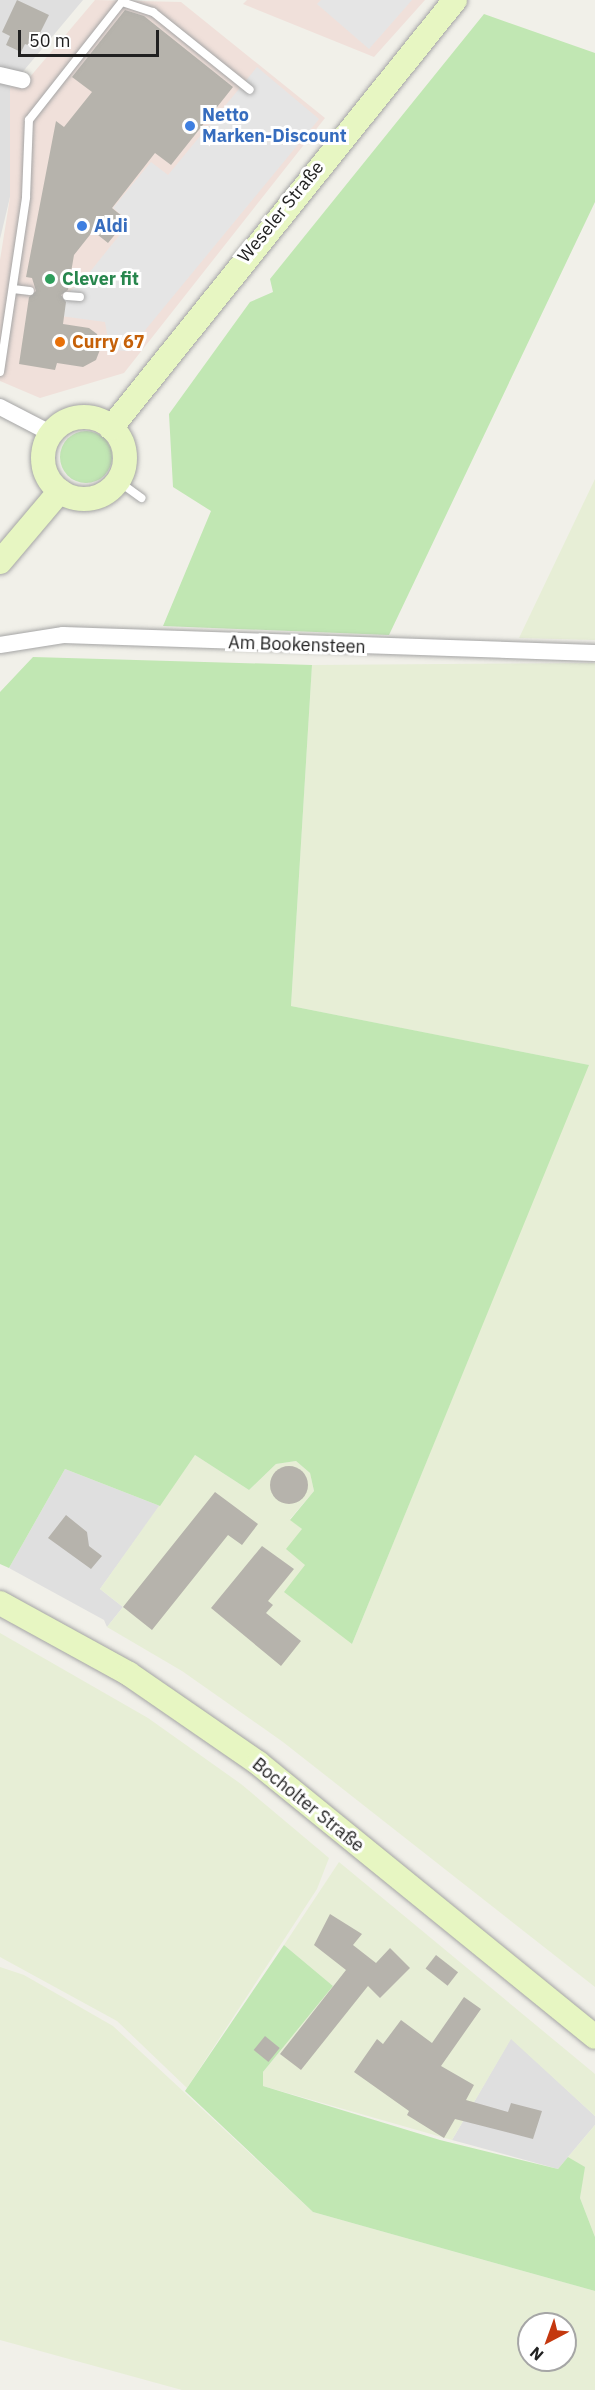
<!DOCTYPE html>
<meta charset="utf-8">
<style>
body{margin:0}
#map{position:relative;width:595px;height:2390px;overflow:hidden;background:#f1f0e9;font-family:"IBM Plex Sans",sans-serif}
div>[style]{position:absolute}
.residential>*{inset:0;background:#dfdfdf}
.commercial>*{inset:0;background:#f0e0da}
.farmland>*{inset:0;background:#e7eed6}
.grass>*{inset:0;background:#c1e7b3}
.round{border-radius:50%}
.parking>*{inset:0;background:#e5e5e5}
.building>*{inset:0;background:#b6b3ac;transform-origin:0 0}
.roads{filter:drop-shadow(0 0 2px #a5a5a5) drop-shadow(0 0 2px #a5a5a5)}
.lane>*{height:8px;margin:-4px;padding:0 4px;transform-origin:4px;border-radius:4px;background:#fff}
.street>*{height:16px;margin:-8px;padding:0 8px;transform-origin:8px;border-radius:8px;background:#fff}
.secondary>*{height:24px;margin:-12px;padding:0 12px;transform-origin:12px;border-radius:12px;background:#e7f6c2}
.secondary>.ring{margin:-12px;padding:0;box-sizing:content-box;background:none;border:24px solid #e7f6c2;border-radius:50%}
.dots>*{width:16px;height:16px;translate:-50% -50%;box-sizing:border-box;border:3px solid #fff;border-radius:50%}
span{translate:-50% -50%;white-space:nowrap;text-align:center;line-height:1.15;-webkit-text-stroke:6px #fff;paint-order:stroke}
.shop-label{font-size:18px;color:#366cbe;font-weight:700}
.left{translate:0 -50%;text-align:left}
.street-label{font-size:18px;color:#212121}
.leisure-label{font-size:18px;color:#27864d;font-weight:700}
.food-label{font-size:18px;color:#c56008;font-weight:700}
.north{position:absolute;left:517px;top:2312px;width:60px;height:60px;box-sizing:border-box;background:#fff;border:2px solid #a6a6a6;border-radius:50%;rotate:221deg;font-size:16px;font-weight:700;line-height:24px;text-align:center;color:#212121}
.north::after{content:'';display:block;margin:auto;width:21px;height:27px;background:#c4380f;clip-path:polygon(50% 0,100% 100%,50% 72%,0 100%)}
.scale{position:absolute;left:18px;top:30px;width:141px;height:27px;box-sizing:border-box;border:3px solid #212121;border-top:0;padding-left:8px;font-size:18px;line-height:21px;white-space:nowrap;color:#212121;-webkit-text-stroke:4px #fff;paint-order:stroke}
</style>
<div id="map">
<div class="residential">
<i style="clip-path:polygon(0 0,83px 0,10px 87px,10px 197px,0 239px)"></i>
<i style="clip-path:polygon(65px 1469px,160px 1506px,100px 1589px,123px 1607px,107px 1627px,104px 1620px,9px 1568px)"></i>
<i style="clip-path:polygon(511px 2038px,595px 2116px,595px 2125px,558px 2169px,452px 2140px)"></i>
</div>
<div class="commercial">
<i style="clip-path:polygon(95px 0,181px 2px,325px 118px,124px 373px,40px 398px,0 381px,0 260px,10px 197px,10px 87px,24px 84px)"></i>
<i style="clip-path:polygon(247px 0,425px 0,374px 57px,243px 4px)"></i>
</div>
<div class="farmland">
<i style="clip-path:polygon(595px 479px,595px 640px,519px 638px)"></i>
<i style="clip-path:polygon(595px 663px,595px 1987px,283px 1742px,182px 1671px,107px 1627px,123px 1607px,100px 1589px,195px 1455px,249px 1490px,276px 1464px,296px 1461px,310px 1473px,314px 1491px,290px 1519px,302px 1529px,305px 1564px,352px 1644px,588px 1065px,291px 1006px,312px 665px)"></i>
<i style="clip-path:polygon(0 1633px,148px 1718px,241px 1784px,329px 1858px,317px 1889px,187px 2088px,117px 2021px,0 1957px)"></i>
<i style="clip-path:polygon(339px 1862px,595px 2074px,595px 2116px,511px 2039px,452px 2140px,263px 2086px,263px 2072px,333px 1986px,284px 1945px)"></i>
<i style="clip-path:polygon(evenodd,0 1967px,24px 1975px,113px 2026px,313px 2212px,595px 2291px,595px 2390px,182px 2390px,0 2340px,0 1967px,529px 2324px,565px 2324px,565px 2360px,529px 2360px,529px 2324px)"></i>
<i style="clip-path:polygon(595px 2125px,595px 2237px,580px 2198px,584px 2167px,568px 2157px)"></i>
</div>
<div class="grass">
<i style="clip-path:polygon(484px 14px,595px 53px,595px 202px,389px 635px,163px 626px,211px 511px,173px 487px,169px 414px,250px 302px,273px 292px,270px 279px)"></i>
<i class="round" style="left:60px;top:431px;width:52px;height:52px"></i>
<i style="clip-path:polygon(33px 657px,312px 665px,291px 1006px,589px 1065px,352px 1644px,284px 1592px,305px 1565px,286px 1549px,302px 1529px,290px 1520px,314px 1491px,310px 1473px,296px 1461px,276px 1464px,249px 1490px,195px 1455px,160px 1506px,65px 1469px,9px 1568px,0 1564px,0 692px)"></i>
<i style="clip-path:polygon(284px 1945px,333px 1986px,263px 2072px,263px 2086px,440px 2140px,558px 2169px,568px 2157px,585px 2167px,580px 2198px,595px 2237px,595px 2291px,313px 2212px,185px 2091px)"></i>
</div>
<div class="parking">
<i style="clip-path:polygon(321px 0,412px 0,369px 49px,317px 4px)"></i>
<i style="clip-path:polygon(257px 67px,319px 119px,128px 351px,110px 350px,105px 322px,53px 315px,55px 302px,81px 283px,130px 222px,113px 208px,151px 162px,168px 175px)"></i>
</div>
<div class="building">
<i style="clip-path:polygon(17px 0,49px 15px,33px 47px,25px 44px,21px 52px,6px 45px,10px 36px,2px 32px)"></i>
<i style="clip-path:polygon(125px 10px,144px 16px,233px 87px,171px 165px,155px 153px,112px 208px,127px 220px,108px 243px,93px 231px,74px 255px,68px 290px,61px 295px,66px 302px,63px 324px,89px 328px,97px 334px,101px 347px,96px 360px,83px 367px,57px 363px,55px 370px,19px 364px,29px 297px,36px 291px,32px 278px,26px 277px,56px 121px,64px 127px,92px 92px,72px 77px)"></i>
<i class="round" style="left:270px;top:1466px;width:38px;height:38px"></i>
<i style="clip-path:polygon(215px 1492px,258px 1524px,242px 1545px,228px 1535px,152px 1630px,123px 1607px)"></i>
<i style="clip-path:polygon(66px 1515px,87px 1532px,89px 1546px,102px 1556px,91px 1569px,48px 1538px)"></i>
<i style="clip-path:polygon(262px 1546px,294px 1569px,268px 1601px,273px 1605px,266px 1613px,301px 1641px,281px 1666px,211px 1608px)"></i>
<i style="clip-path:polygon(330px 1914px,362px 1934px,353px 1945px,376px 1963px,390px 1948px,410px 1968px,380px 1998px,368px 1986px,301px 2070px,280px 2054px,346px 1970px,314px 1945px)"></i>
<i style="left:436px;top:1955px;width:28px;height:17px;rotate:38deg"></i>
<i style="clip-path:polygon(464px 1997px,481px 2009px,441px 2066px,474px 2085px,466px 2100px,508px 2112px,511px 2103px,542px 2111px,533px 2139px,455px 2119px,444px 2138px,407px 2115px,409px 2111px,354px 2072px,377px 2039px,383px 2044px,401px 2020px,432px 2043px)"></i>
<i style="left:265px;top:2036px;width:19px;height:18px;rotate:39deg"></i>
</div>
<div class="roads">
<div class="lane">
<i style="left:13px;top:289px;width:17px;rotate:7deg"></i>
<i style="left:67px;top:296px;width:13px;rotate:4deg"></i>
<i style="left:0;top:372px;width:177px;rotate:-81.5deg"></i>
<i style="left:26px;top:197px;width:77px;rotate:-87.8deg"></i>
<i style="left:29px;top:120px;width:150px;rotate:-51.8deg"></i>
<i style="left:122px;top:2px;width:33px;rotate:18deg"></i>
<i style="left:153px;top:12px;width:124px;rotate:38.8deg"></i>
<i style="left:118px;top:481px;width:29px;rotate:36deg"></i>
</div>
<div class="street">
<i style="left:0;top:75px;width:23px;rotate:13deg"></i>
<i style="left:0;top:407px;width:59px;rotate:27.4deg"></i>
<i style="left:0;top:645px;width:64px;rotate:-9deg"></i>
<i style="left:63px;top:635px;width:532px;rotate:1.94deg"></i>
</div>
<div class="secondary">
<i class="ring" style="left:43px;top:417px;width:58px;height:58px"></i>
<i style="left:111px;top:428px;width:549px;rotate:-51.21deg"></i>
<i style="left:0;top:562px;width:93px;rotate:-49.8deg"></i>
<i style="left:0;top:1603px;width:147px;rotate:28.8deg"></i>
<i style="left:129px;top:1674px;width:157px;rotate:34.6deg"></i>
<i style="left:258px;top:1763px;width:434px;rotate:39.1deg"></i>
</div>
</div>
<div class="dots">
<i style="left:190px;top:126px;background:#3f7fe0"></i>
<i style="left:82px;top:226px;background:#3f7fe0"></i>
<i style="left:50px;top:279px;background:#2e9e5b"></i>
<i style="left:60px;top:342px;background:#e8710a"></i>
</div>
<div class="shop-label">
<span class="left" style="left:202px;top:126px">Netto<br>Marken-Discount</span>
<span class="left" style="left:94px;top:226px">Aldi</span>
</div>
<div class="street-label">
<span style="left:281px;top:212px;rotate:-51deg">Weseler Straße</span>
<span style="left:297px;top:645px;rotate:2deg">Am Bookensteen</span>
<span style="left:308px;top:1805px;rotate:39deg">Bocholter Straße</span>
</div>
<div class="leisure-label">
<span class="left" style="left:62px;top:279px">Clever fit</span>
</div>
<div class="food-label">
<span class="left" style="left:72px;top:342px">Curry 67</span>
</div>
<div class="north">N</div>
<div class="scale">50 m</div>
</div>
